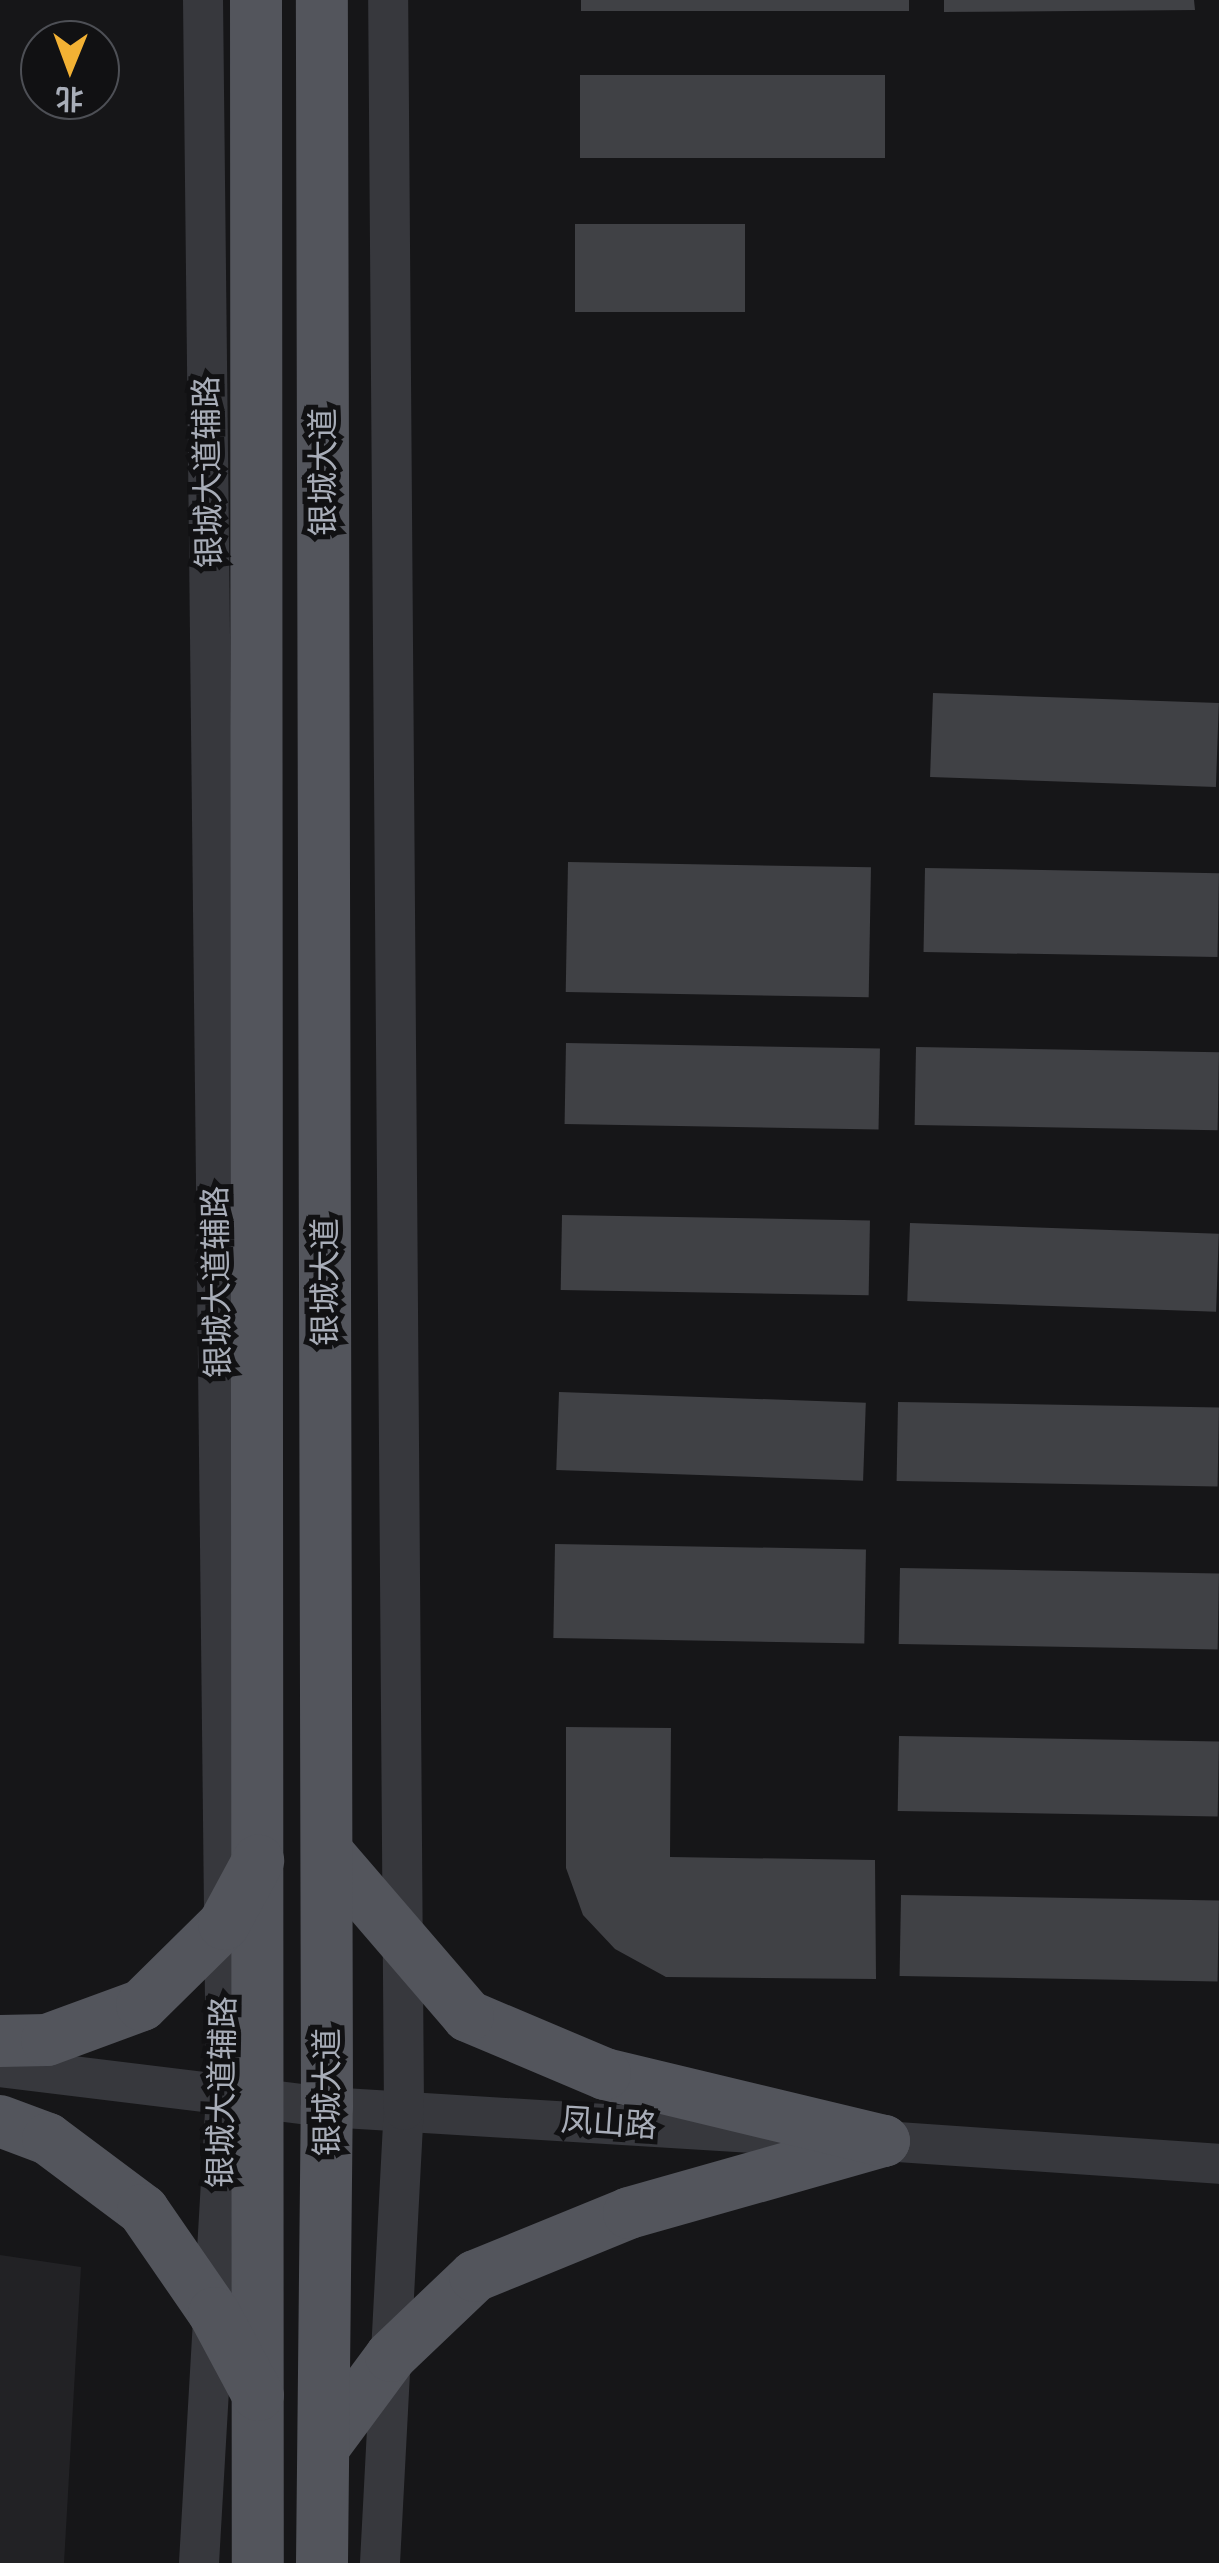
<!DOCTYPE html>
<meta charset="utf-8">
<style>
body{margin:0}
#map{position:relative;width:1219px;height:2563px;overflow:hidden;background:#161618;font-family:"DM Sans","Noto Sans SC",sans-serif}
div>[style]{position:absolute}
.built>*{inset:0;background:#222225}
.building>*{inset:0;background:#404145;transform-origin:0 0}
.minor>*{height:40px;margin:-20px;padding:0 20px;transform-origin:20px;border-radius:20px;background:#37383d}
.major>*{height:52px;margin:-26px;padding:0 26px;transform-origin:26px;border-radius:26px;background:#53555c}
span{translate:-50% -50%;white-space:nowrap;text-align:center;line-height:1.15;-webkit-text-stroke:10px #111113;paint-order:stroke}
.street-label{font-size:32px;color:#a8adb8}
.north{position:absolute;left:20px;top:20px;width:100px;height:100px;box-sizing:border-box;background:#111113;border:2px solid #4d4f55;border-radius:50%;rotate:181deg;font-size:28px;font-weight:700;line-height:40px;text-align:center;color:#a8adb8}
.north::after{content:'';display:block;margin:auto;width:35px;height:45px;background:#f2b134;clip-path:polygon(50% 0,100% 100%,50% 72%,0 100%)}
</style>
<div id="map">
<div class="built">
<i style="clip-path:polygon(0 2255px,81px 2267px,64px 2563px,0 2563px)"></i>
</div>
<div class="building">
<i style="left:581px;top:0;width:328px;height:11px"></i>
<i style="clip-path:polygon(944px 0,1194px 0,1195px 10px,944px 12px)"></i>
<i style="left:580px;top:75px;width:305px;height:83px"></i>
<i style="left:745px;top:224px;width:88px;height:170px;rotate:90deg"></i>
<i style="left:933px;top:693px;width:286px;height:84px;rotate:2deg"></i>
<i style="left:568px;top:862px;width:303px;height:130px;rotate:1deg"></i>
<i style="left:925px;top:868px;width:294px;height:84px;rotate:1deg"></i>
<i style="left:566px;top:1043px;width:314px;height:81px;rotate:1deg"></i>
<i style="left:916px;top:1047px;width:303px;height:78px;rotate:1deg"></i>
<i style="left:562px;top:1215px;width:308px;height:75px;rotate:1deg"></i>
<i style="left:910px;top:1223px;width:309px;height:78px;rotate:2deg"></i>
<i style="left:559px;top:1392px;width:307px;height:78px;rotate:2deg"></i>
<i style="left:898px;top:1402px;width:321px;height:79px;rotate:1deg"></i>
<i style="left:555px;top:1544px;width:311px;height:94px;rotate:1deg"></i>
<i style="left:900px;top:1568px;width:319px;height:76px;rotate:1deg"></i>
<i style="clip-path:polygon(566px 1727px,671px 1728px,670px 1857px,875px 1860px,876px 1979px,666px 1977px,615px 1949px,583px 1915px,566px 1868px)"></i>
<i style="left:899px;top:1736px;width:320px;height:75px;rotate:1deg"></i>
<i style="left:901px;top:1895px;width:318px;height:81px;rotate:1deg"></i>
</div>
<div class="minor">
<i style="left:0;top:2067px;width:329px;rotate:7deg"></i>
<i style="left:327px;top:2107px;width:460px;rotate:3.5deg"></i>
<i style="left:854px;top:2139px;width:366px;rotate:3.9deg"></i>
<i style="left:199px;top:2563px;width:473px;rotate:-86.7deg"></i>
<i style="left:226px;top:2091px;width:2091px;rotate:-90.63deg"></i>
<i style="left:380px;top:2563px;width:454px;rotate:-87deg"></i>
<i style="left:404px;top:2110px;width:2110px;rotate:-90.43deg"></i>
</div>
<div class="major">
<i style="left:256px;top:0;width:2563px;rotate:89.96deg"></i>
<i style="left:0;top:2041px;width:47px;rotate:-1.2deg"></i>
<i style="left:47px;top:2040px;width:101px;rotate:-20.2deg"></i>
<i style="left:142px;top:2005px;width:115px;rotate:-44.6deg"></i>
<i style="left:224px;top:1924px;width:72px;rotate:-61.6deg"></i>
<i style="left:0;top:2121px;width:51px;rotate:20.6deg"></i>
<i style="left:48px;top:2139px;width:119px;rotate:36.8deg"></i>
<i style="left:143px;top:2210px;width:125px;rotate:55.4deg"></i>
<i style="left:214px;top:2313px;width:93px;rotate:61.8deg"></i>
<i style="left:326px;top:2444px;width:109px;rotate:-53.5deg"></i>
<i style="left:391px;top:2356px;width:116px;rotate:-43.6deg"></i>
<i style="left:475px;top:2276px;width:166px;rotate:-22.2deg"></i>
<i style="left:629px;top:2213px;width:265px;rotate:-15.8deg"></i>
<i style="left:884px;top:2141px;width:287px;rotate:-166.5deg"></i>
<i style="left:605px;top:2074px;width:149px;rotate:-157.1deg"></i>
<i style="left:468px;top:2016px;width:216px;rotate:-130.7deg"></i>
<i style="left:322px;top:2563px;width:456px;rotate:-89.4deg"></i>
<i style="left:327px;top:2107px;width:2107px;rotate:-90.14deg"></i>
</div>
<div class="street-label">
<span style="left:208px;top:472px;rotate:-91deg">银城大道辅路</span>
<span style="left:323px;top:472px;rotate:-90deg">银城大道</span>
<span style="left:217px;top:1282px;rotate:-91deg">银城大道辅路</span>
<span style="left:325px;top:1282px;rotate:-90deg">银城大道</span>
<span style="left:222px;top:2092px;rotate:-89deg">银城大道辅路</span>
<span style="left:327px;top:2092px;rotate:-90deg">银城大道</span>
<span style="left:609px;top:2123px;rotate:4deg">凤山路</span>
</div>
<div class="north">北</div>
</div>
